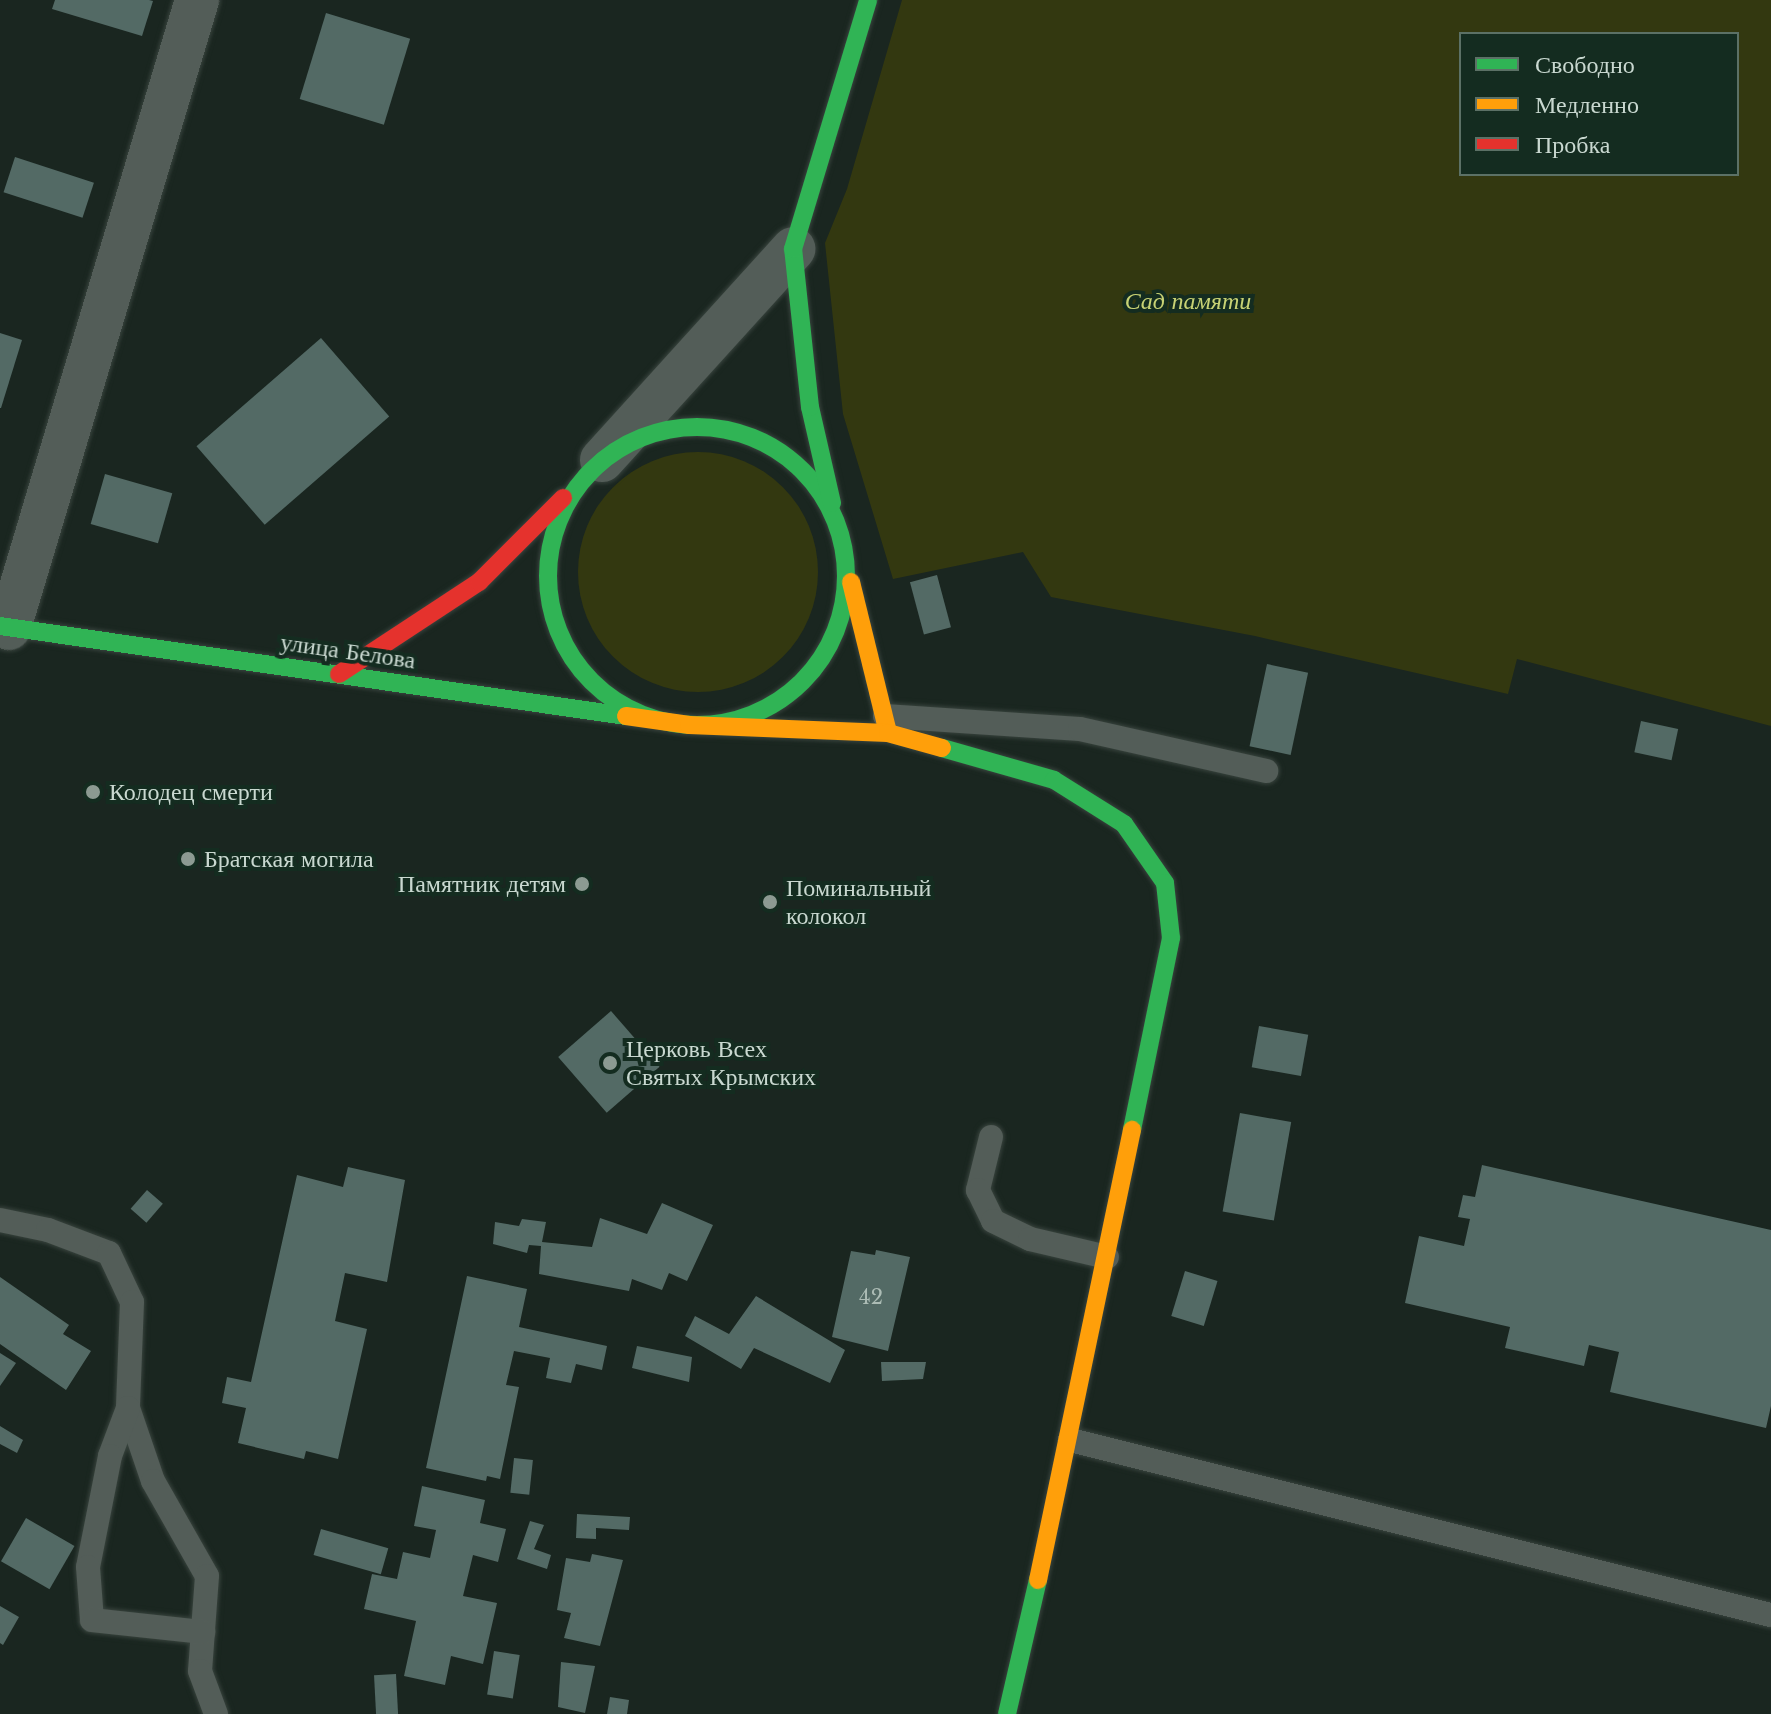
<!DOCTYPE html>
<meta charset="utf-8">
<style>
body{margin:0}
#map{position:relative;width:1771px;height:1714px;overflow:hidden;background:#1a2620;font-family:"Libre Baskerville",serif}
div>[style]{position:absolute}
.green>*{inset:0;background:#333810}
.round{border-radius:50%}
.building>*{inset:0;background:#536a65;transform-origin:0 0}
.roads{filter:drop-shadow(0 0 2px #38433d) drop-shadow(0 0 2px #38433d)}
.lane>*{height:24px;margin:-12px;padding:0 12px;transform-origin:12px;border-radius:12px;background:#535d58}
.street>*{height:44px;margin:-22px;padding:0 22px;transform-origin:22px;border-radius:22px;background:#535d58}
.fast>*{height:18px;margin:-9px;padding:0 9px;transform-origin:9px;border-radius:9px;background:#30b455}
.fast>.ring{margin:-9px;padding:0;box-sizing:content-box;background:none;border:18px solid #30b455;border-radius:50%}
.slow>*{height:18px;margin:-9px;padding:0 9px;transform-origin:9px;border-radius:9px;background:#ff9f0a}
.jam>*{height:18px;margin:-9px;padding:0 9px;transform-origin:9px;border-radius:9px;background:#e5322d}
.dots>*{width:22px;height:22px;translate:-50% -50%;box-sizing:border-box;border:4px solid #142c20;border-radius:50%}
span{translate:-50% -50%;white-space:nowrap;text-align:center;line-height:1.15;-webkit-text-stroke:8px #142c20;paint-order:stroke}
.number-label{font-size:20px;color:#acbcb5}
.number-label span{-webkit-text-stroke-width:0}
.park-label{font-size:24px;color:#c8d274;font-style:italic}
.street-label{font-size:24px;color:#c9d8d0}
.poi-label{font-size:24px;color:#c9d8d0}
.left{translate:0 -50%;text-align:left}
.right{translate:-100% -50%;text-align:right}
.legend{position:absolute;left:1459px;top:32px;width:280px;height:144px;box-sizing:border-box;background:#142c20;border:2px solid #5c7166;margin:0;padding:10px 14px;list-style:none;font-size:24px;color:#c9d8d0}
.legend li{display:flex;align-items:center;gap:16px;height:40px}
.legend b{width:40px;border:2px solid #5c7166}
</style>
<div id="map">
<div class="green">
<i style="clip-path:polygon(evenodd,902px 0,1771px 0,1771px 726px,1517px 659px,1508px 694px,1255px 636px,1051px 597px,1023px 552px,893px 579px,843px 414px,825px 243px,847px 189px,902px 0,1737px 34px,1737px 174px,1461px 174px,1461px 34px,1737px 34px)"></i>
<i class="round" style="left:578px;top:452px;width:240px;height:240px"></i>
</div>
<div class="building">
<i style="clip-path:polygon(55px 0,149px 0,153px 1px,142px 36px,52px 9px)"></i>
<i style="left:326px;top:13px;width:88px;height:90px;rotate:17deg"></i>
<i style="left:15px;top:157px;width:83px;height:37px;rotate:18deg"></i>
<i style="clip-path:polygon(0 333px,22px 340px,1px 408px,0 408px)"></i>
<i style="left:321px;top:338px;width:104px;height:165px;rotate:49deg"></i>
<i style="left:105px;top:474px;width:70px;height:52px;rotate:16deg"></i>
<i style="left:937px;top:575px;width:54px;height:28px;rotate:75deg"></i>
<i style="left:1267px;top:664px;width:42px;height:84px;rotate:12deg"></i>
<i style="left:1641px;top:721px;width:38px;height:32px;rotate:12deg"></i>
<i style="left:611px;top:1011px;width:74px;height:70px;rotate:49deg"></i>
<i style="left:1259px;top:1026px;width:50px;height:42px;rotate:10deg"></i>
<i style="left:1240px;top:1113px;width:52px;height:100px;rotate:10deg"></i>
<i style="clip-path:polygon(1482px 1165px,1771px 1230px,1771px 1406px,1766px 1428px,1610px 1392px,1619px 1352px,1589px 1345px,1584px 1366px,1505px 1348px,1510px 1327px,1405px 1303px,1419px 1236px,1464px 1246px,1470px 1219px,1458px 1217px,1463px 1195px,1475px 1197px)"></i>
<i style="clip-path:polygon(348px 1167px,405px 1180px,387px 1282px,345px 1273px,335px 1321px,367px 1329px,338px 1459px,306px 1451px,304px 1459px,238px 1443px,246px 1408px,222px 1403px,227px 1377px,251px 1382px,297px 1175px,343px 1187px)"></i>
<i style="left:147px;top:1190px;width:21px;height:25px;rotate:41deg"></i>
<i style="clip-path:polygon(662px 1203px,713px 1225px,687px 1281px,669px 1273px,662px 1290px,632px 1279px,629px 1291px,539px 1274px,541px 1246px,529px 1245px,527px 1253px,493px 1244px,495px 1222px,519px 1226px,522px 1219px,546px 1222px,542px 1242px,592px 1247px,600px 1218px,647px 1234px)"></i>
<i style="clip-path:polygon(876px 1250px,910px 1257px,888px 1351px,832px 1337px,851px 1251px,875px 1255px)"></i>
<i style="left:1185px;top:1271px;width:34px;height:47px;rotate:17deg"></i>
<i style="clip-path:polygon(467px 1276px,527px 1289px,519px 1327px,607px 1346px,602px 1370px,576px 1364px,571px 1383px,546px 1378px,550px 1358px,514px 1351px,506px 1385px,519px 1387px,500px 1479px,487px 1476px,486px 1481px,426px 1468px)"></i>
<i style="clip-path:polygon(0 1277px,69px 1325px,63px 1334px,91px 1351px,66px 1390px,0 1344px)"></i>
<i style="clip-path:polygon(756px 1296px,845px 1350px,830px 1383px,754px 1348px,741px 1369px,685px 1336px,695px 1316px,729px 1334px)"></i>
<i style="clip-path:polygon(637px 1346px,692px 1357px,689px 1382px,632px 1368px)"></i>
<i style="clip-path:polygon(0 1353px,16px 1363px,0 1386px)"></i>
<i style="clip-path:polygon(881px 1362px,926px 1362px,923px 1379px,882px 1381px)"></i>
<i style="clip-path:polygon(0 1426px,23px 1440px,17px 1453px,0 1444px)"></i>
<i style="left:514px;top:1458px;width:19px;height:35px;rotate:6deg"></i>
<i style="clip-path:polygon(422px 1486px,485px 1500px,480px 1523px,506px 1529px,498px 1562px,473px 1555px,463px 1596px,497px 1603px,483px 1664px,451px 1656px,445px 1685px,404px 1676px,416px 1621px,364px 1609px,372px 1574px,397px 1579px,403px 1552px,430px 1558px,436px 1530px,414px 1526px)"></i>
<i style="clip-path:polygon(577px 1514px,630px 1517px,629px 1530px,596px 1528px,596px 1539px,576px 1538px)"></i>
<i style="left:26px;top:1518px;width:56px;height:50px;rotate:30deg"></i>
<i style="clip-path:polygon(530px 1521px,544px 1525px,534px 1549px,551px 1555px,547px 1569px,517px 1559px)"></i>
<i style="left:321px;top:1529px;width:70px;height:27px;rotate:16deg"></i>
<i style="clip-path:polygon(592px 1554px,623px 1560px,600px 1646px,564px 1638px,571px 1613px,557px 1610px,566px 1558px,590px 1562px)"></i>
<i style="clip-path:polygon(0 1606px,19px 1617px,3px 1645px,0 1643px)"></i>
<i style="left:494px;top:1651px;width:26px;height:44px;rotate:9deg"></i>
<i style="clip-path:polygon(561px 1662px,595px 1666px,585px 1713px,558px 1707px)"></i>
<i style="left:396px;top:1674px;width:40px;height:22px;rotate:87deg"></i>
<i style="clip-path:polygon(610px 1697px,629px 1700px,627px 1714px,607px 1714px)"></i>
</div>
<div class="roads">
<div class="lane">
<i style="left:885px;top:716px;width:195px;rotate:3.8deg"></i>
<i style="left:1080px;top:729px;width:191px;rotate:12.7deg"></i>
<i style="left:991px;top:1137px;width:55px;rotate:103.8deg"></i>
<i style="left:978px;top:1190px;width:34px;rotate:64deg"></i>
<i style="left:993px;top:1221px;width:41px;rotate:25.9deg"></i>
<i style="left:1030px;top:1239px;width:79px;rotate:13.2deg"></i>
<i style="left:0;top:1220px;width:49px;rotate:11.8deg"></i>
<i style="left:48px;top:1230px;width:65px;rotate:20.7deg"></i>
<i style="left:109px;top:1253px;width:54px;rotate:64.9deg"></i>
<i style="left:132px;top:1302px;width:106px;rotate:92.2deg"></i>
<i style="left:128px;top:1408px;width:77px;rotate:71.1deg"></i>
<i style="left:153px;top:1481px;width:109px;rotate:60.4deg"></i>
<i style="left:207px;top:1576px;width:95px;rotate:94.2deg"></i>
<i style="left:200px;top:1671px;width:46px;rotate:69.6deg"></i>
<i style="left:128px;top:1408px;width:51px;rotate:110.6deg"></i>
<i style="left:110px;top:1456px;width:113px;rotate:101.2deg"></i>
<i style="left:88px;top:1567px;width:53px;rotate:85.7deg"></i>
<i style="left:92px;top:1620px;width:112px;rotate:6.2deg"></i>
<i style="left:1070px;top:1440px;width:723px;rotate:14.02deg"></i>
</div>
<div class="street">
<i style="left:602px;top:460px;width:285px;rotate:-47.8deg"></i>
<i style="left:9px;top:628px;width:656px;rotate:-73.33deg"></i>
</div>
<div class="fast">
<i class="ring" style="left:548px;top:427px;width:280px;height:280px"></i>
<i style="left:832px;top:503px;width:98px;rotate:-102.9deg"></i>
<i style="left:810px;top:407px;width:159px;rotate:-96.1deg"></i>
<i style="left:793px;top:249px;width:260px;rotate:-73.2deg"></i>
<i style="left:0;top:626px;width:632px;rotate:8.18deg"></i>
<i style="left:942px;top:748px;width:116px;rotate:15.9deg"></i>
<i style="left:1054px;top:780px;width:83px;rotate:32.2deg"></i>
<i style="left:1124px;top:824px;width:72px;rotate:55.2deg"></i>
<i style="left:1165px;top:883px;width:55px;rotate:83.8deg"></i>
<i style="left:1171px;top:938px;width:196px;rotate:101.5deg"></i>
<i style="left:1007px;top:1714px;width:138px;rotate:-77deg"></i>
</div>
<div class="slow">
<i style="left:851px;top:582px;width:155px;rotate:76.2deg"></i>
<i style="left:626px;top:716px;width:64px;rotate:8.1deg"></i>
<i style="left:689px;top:725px;width:199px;rotate:2.3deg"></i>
<i style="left:888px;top:733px;width:56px;rotate:15.5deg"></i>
<i style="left:1038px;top:1580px;width:460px;rotate:-78.2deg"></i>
</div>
<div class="jam">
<i style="left:339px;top:674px;width:168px;rotate:-33.3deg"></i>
<i style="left:479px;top:582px;width:119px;rotate:-45deg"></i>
</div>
</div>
<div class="dots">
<i style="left:93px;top:792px;background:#8c9a92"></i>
<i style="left:188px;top:859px;background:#8c9a92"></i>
<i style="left:582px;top:884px;background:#8c9a92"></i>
<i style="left:770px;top:902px;background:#8c9a92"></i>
<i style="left:610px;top:1063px;background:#8c9a92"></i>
</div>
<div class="number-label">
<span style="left:871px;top:1297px">42</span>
</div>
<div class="park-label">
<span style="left:1188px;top:301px">Сад памяти</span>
</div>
<div class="street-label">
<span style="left:348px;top:651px;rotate:8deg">улица Белова</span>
</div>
<div class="poi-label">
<span class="left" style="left:109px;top:792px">Колодец смерти</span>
<span class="left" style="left:204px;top:859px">Братская могила</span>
<span class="right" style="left:566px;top:884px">Памятник детям</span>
<span class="left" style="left:786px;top:902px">Поминальный<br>колокол</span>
<span class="left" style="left:626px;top:1063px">Церковь Всех<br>Святых Крымских</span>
</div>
<ul class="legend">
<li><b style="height:10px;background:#30b455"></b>Свободно</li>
<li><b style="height:10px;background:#ff9f0a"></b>Медленно</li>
<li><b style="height:10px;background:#e5322d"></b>Пробка</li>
</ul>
</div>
